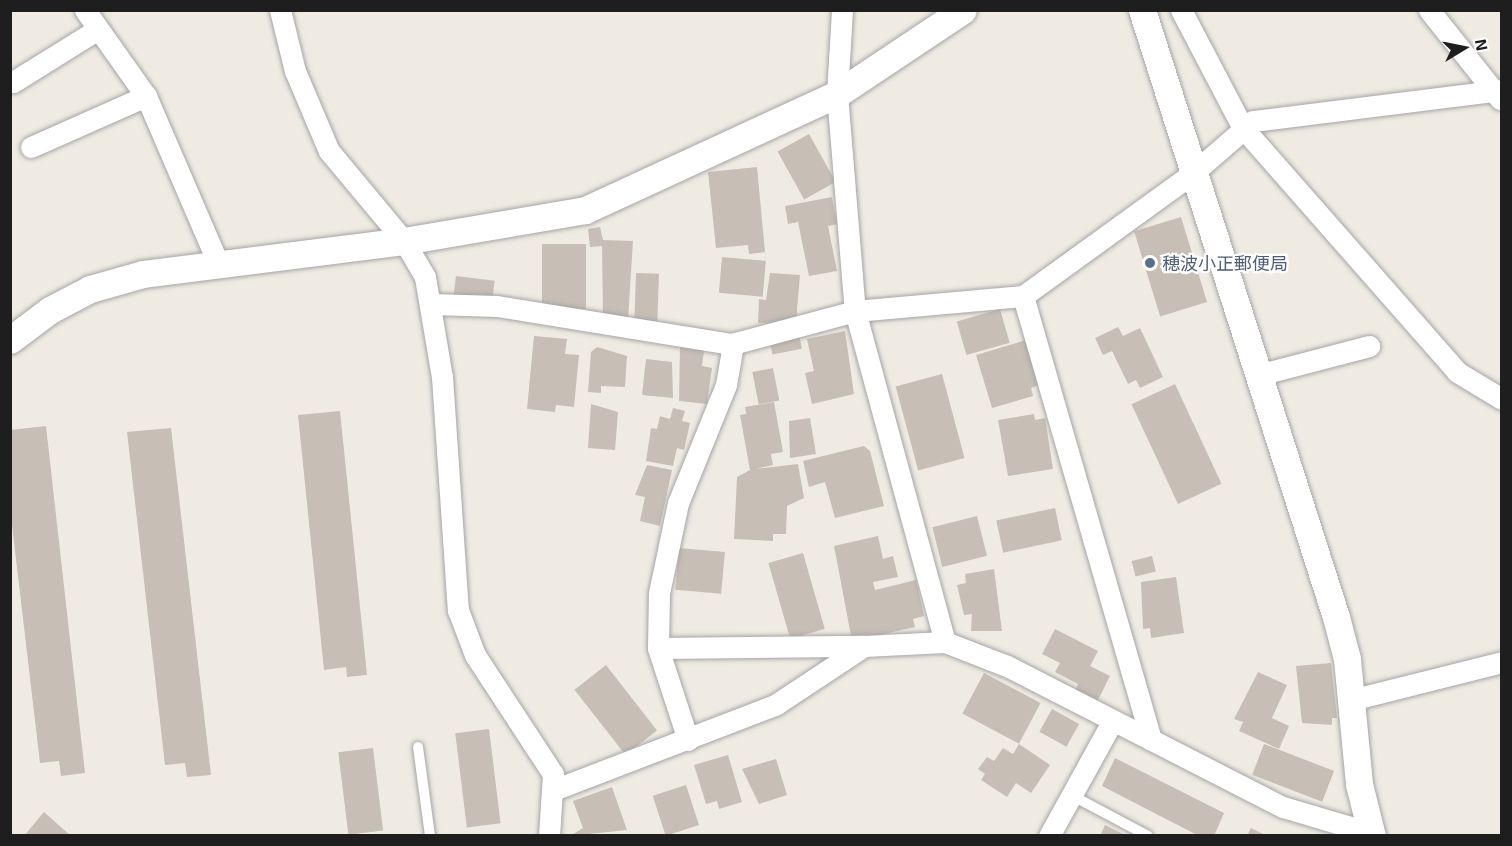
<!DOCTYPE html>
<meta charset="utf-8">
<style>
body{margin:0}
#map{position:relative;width:1512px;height:846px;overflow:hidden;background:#efebe3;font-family:"Exo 2","Noto Sans JP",sans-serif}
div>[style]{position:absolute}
.building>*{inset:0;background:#c7beb6;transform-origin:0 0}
.roads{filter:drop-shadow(0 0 2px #a5a5a5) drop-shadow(0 0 2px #a5a5a5)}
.service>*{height:10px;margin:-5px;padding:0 5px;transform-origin:5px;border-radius:5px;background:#fff}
.minor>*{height:21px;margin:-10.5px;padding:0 10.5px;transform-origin:10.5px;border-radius:10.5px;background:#fff}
.tertiary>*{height:27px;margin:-13.5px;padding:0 13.5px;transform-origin:13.5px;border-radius:13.5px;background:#fff}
.dots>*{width:16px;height:16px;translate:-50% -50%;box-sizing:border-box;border:3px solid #fff;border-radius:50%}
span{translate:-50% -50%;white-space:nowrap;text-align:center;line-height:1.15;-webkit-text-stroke:4.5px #fff;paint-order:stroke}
.service-label{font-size:18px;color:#4e5e75}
.left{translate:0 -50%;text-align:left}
.frame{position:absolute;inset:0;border:12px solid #1e1e1e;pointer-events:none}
.north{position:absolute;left:1434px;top:18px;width:60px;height:60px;-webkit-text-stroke:4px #fff;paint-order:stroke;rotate:80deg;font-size:16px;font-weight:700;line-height:24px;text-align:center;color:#1e1e1e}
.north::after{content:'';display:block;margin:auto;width:21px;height:27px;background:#1e1e1e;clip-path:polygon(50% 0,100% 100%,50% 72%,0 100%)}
</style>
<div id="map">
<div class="building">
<i style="left:809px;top:134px;width:55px;height:36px;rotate:61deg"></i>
<i style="clip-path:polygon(757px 167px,765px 252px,749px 254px,748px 245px,716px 248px,708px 172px)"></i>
<i style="clip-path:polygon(832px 197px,837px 224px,828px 226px,837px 271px,809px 276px,798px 222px,788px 224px,785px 206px)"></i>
<i style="left:1181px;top:217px;width:89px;height:49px;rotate:73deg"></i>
<i style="clip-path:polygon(600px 227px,603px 240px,633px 241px,628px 320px,603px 319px,602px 246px,590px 247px,588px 229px)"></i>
<i style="left:542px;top:244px;width:44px;height:65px"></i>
<i style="left:722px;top:257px;width:44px;height:36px;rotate:5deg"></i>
<i style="left:636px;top:273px;width:23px;height:52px;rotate:2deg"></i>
<i style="clip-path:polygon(770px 273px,800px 275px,796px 322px,758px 323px,759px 299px,766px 300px)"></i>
<i style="left:456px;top:276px;width:39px;height:22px;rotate:7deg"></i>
<i style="left:1000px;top:309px;width:35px;height:45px;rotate:74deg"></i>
<i style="clip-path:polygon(1118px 327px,1123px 336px,1140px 328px,1163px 377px,1140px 388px,1136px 380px,1128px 384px,1112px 351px,1103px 355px,1095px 338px)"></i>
<i style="clip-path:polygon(845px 331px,854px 394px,812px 404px,805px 373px,814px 371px,807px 339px)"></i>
<i style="left:799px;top:334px;width:15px;height:30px;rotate:79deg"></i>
<i style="clip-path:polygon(534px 336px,567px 339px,565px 354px,579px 355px,574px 407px,556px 405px,555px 412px,527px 409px)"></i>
<i style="clip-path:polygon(1026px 340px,1039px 385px,1031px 388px,1033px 396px,992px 408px,976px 355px)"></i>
<i style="clip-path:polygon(597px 347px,627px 356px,625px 387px,601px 386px,601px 393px,588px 392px,591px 352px)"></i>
<i style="clip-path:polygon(680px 347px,704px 350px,702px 366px,712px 368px,707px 404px,679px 401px)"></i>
<i style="clip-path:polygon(646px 359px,672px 362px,673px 398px,642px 395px)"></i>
<i style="left:773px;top:368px;width:33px;height:21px;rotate:79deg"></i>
<i style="left:942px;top:374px;width:87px;height:48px;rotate:75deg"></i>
<i style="left:1175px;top:384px;width:110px;height:48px;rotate:65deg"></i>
<i style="clip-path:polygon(774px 402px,783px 452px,771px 454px,773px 465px,756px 469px,798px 464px,804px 498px,787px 506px,786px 534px,773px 534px,773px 541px,734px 539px,737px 477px,750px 470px,740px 415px,746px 414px,745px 407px)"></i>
<i style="clip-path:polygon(591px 404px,618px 412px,615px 450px,588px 448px)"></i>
<i style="clip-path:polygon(673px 408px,685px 411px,682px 421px,690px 423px,684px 450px,677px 448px,673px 466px,646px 461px,651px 428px,657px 429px,660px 416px,670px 419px)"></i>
<i style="clip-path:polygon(340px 411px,367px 675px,347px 677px,346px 667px,324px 670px,298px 415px)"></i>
<i style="clip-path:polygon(1034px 414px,1035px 420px,1045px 418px,1053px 469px,1008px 476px,998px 420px)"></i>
<i style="clip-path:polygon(810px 418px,816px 454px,790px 458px,789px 421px)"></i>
<i style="clip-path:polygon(46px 426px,85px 773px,61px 776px,59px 761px,40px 763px,10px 508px,10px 430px)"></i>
<i style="clip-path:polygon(171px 428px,211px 775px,187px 777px,185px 763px,165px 765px,127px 432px)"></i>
<i style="clip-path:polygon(864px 446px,870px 451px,884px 506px,835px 518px,825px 482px,809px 487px,803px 461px)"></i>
<i style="clip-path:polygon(647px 465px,672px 470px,660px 526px,640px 521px,645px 497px,635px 495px)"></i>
<i style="left:1055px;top:508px;width:33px;height:60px;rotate:78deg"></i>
<i style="left:977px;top:516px;width:41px;height:46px;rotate:76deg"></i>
<i style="clip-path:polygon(878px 536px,883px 559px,893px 556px,898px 577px,873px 582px,875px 590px,916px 580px,924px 616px,913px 619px,915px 627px,852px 641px,834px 546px)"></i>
<i style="left:679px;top:548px;width:46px;height:42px;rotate:5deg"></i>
<i style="left:803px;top:553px;width:79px;height:36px;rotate:74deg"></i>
<i style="left:1152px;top:556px;width:16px;height:21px;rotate:76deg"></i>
<i style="clip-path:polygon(994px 569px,1002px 631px,971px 631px,972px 614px,964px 615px,957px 585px,966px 583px,965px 574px)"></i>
<i style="clip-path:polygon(1176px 577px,1184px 633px,1151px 638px,1150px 628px,1143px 629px,1141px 582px)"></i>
<i style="clip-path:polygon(1055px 629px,1098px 651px,1090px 666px,1110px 676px,1097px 702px,1075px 691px,1078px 684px,1055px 672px,1060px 663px,1042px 654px)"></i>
<i style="clip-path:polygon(1331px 663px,1337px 718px,1332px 718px,1332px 725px,1302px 723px,1296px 666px)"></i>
<i style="left:606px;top:665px;width:83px;height:40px;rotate:52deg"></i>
<i style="clip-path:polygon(1258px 672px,1287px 685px,1272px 718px,1289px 726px,1279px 749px,1239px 731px,1243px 722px,1234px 719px)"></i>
<i style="left:984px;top:673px;width:64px;height:46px;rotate:28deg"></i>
<i style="left:1052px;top:709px;width:31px;height:26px;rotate:29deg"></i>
<i style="left:489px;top:729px;width:95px;height:34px;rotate:83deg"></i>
<i style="clip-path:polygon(1019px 744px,1050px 765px,1031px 793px,1016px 783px,1007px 797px,981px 780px,985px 774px,978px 769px,987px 757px,994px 761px,1003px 748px,1013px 754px)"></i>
<i style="left:1264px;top:744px;width:75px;height:33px;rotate:21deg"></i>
<i style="left:373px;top:748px;width:83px;height:35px;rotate:83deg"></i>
<i style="clip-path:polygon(728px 755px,742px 802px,719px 809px,717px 801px,706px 804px,694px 765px)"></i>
<i style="clip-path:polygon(1115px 758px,1224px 813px,1214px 836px,1199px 836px,1102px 786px)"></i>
<i style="clip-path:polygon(776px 759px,787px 795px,759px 804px,742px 769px)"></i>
<i style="left:686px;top:785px;width:42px;height:35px;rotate:72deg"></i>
<i style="clip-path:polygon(612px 787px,627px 830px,570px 836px,583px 828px,573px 801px)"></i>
<i style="clip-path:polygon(44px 812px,71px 836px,24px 836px)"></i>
<i style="clip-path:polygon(1105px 825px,1127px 836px,1100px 836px)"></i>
<i style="clip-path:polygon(1251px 828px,1267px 836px,1247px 836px)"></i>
</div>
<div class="roads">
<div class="service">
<i style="left:418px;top:747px;width:90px;rotate:82.3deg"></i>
<i style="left:1071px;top:795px;width:87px;rotate:28deg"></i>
</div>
<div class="minor">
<i style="left:85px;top:10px;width:105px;rotate:54.7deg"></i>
<i style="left:146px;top:96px;width:180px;rotate:66.7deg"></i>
<i style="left:280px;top:10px;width:63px;rotate:76.2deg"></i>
<i style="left:295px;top:71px;width:87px;rotate:67deg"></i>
<i style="left:329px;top:151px;width:117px;rotate:50.2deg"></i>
<i style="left:404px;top:241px;width:42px;rotate:59.7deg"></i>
<i style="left:425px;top:277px;width:101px;rotate:80.4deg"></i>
<i style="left:442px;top:377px;width:234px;rotate:86.1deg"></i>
<i style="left:458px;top:610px;width:48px;rotate:69.3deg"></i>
<i style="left:475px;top:655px;width:142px;rotate:56.8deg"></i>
<i style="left:553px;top:774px;width:62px;rotate:93.7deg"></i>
<i style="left:842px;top:10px;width:84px;rotate:93.4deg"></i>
<i style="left:837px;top:94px;width:218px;rotate:85.3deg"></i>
<i style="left:855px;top:311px;width:343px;rotate:74.8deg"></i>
<i style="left:945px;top:642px;width:66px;rotate:21.2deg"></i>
<i style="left:1007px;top:666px;width:310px;rotate:27.1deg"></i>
<i style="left:1283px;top:807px;width:92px;rotate:16.5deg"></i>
<i style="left:1181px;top:10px;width:133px;rotate:62.3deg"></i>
<i style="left:1243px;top:128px;width:325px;rotate:48.7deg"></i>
<i style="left:1457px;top:372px;width:52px;rotate:31deg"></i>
<i style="left:1429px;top:10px;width:114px;rotate:51.4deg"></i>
<i style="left:13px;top:82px;width:100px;rotate:-31.9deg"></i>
<i style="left:31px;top:147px;width:126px;rotate:-23.9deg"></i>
<i style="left:1023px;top:296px;width:462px;rotate:73.9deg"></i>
<i style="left:431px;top:304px;width:66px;rotate:1.7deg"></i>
<i style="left:497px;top:306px;width:238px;rotate:9.2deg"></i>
<i style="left:732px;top:344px;width:127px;rotate:-15deg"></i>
<i style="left:855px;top:311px;width:169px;rotate:-5.1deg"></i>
<i style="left:1023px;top:296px;width:210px;rotate:-35.9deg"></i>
<i style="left:1193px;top:173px;width:79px;rotate:-40.9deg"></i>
<i style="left:1253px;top:121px;width:251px;rotate:-7.1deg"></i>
<i style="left:1258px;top:375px;width:115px;rotate:-14.6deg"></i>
<i style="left:658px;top:648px;width:206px;rotate:-0.6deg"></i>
<i style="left:1351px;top:700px;width:156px;rotate:-14.1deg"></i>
<i style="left:688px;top:740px;width:97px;rotate:-108.1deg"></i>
<i style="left:658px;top:648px;width:55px;rotate:-89deg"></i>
<i style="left:659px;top:593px;width:92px;rotate:-78.1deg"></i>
<i style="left:678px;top:503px;width:127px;rotate:-67.9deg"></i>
<i style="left:726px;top:385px;width:42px;rotate:-80.3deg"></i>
<i style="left:556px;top:789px;width:235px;rotate:-21deg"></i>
<i style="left:775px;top:705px;width:107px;rotate:-33.5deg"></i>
<i style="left:864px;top:646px;width:81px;rotate:-2.8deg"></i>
<i style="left:1049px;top:836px;width:130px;rotate:-61.1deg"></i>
</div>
<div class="tertiary">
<i style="left:1142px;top:10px;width:637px;rotate:72.28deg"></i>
<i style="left:1336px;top:617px;width:43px;rotate:75.3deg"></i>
<i style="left:1347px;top:659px;width:126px;rotate:84.5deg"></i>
<i style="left:1359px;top:784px;width:54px;rotate:76deg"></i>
<i style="left:10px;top:340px;width:50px;rotate:-36.9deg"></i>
<i style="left:50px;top:310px;width:45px;rotate:-27.7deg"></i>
<i style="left:90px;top:289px;width:55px;rotate:-15.8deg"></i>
<i style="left:143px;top:274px;width:263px;rotate:-7.2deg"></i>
<i style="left:404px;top:241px;width:184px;rotate:-9.7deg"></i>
<i style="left:585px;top:210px;width:277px;rotate:-24.7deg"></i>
<i style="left:837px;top:94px;width:151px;rotate:-33.7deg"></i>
</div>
</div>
<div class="dots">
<i style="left:1150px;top:263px;background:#5c6f8a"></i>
</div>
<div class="service-label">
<span class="left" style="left:1162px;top:263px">穂波小正郵便局</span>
</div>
<div class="frame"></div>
<div class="north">N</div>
</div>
